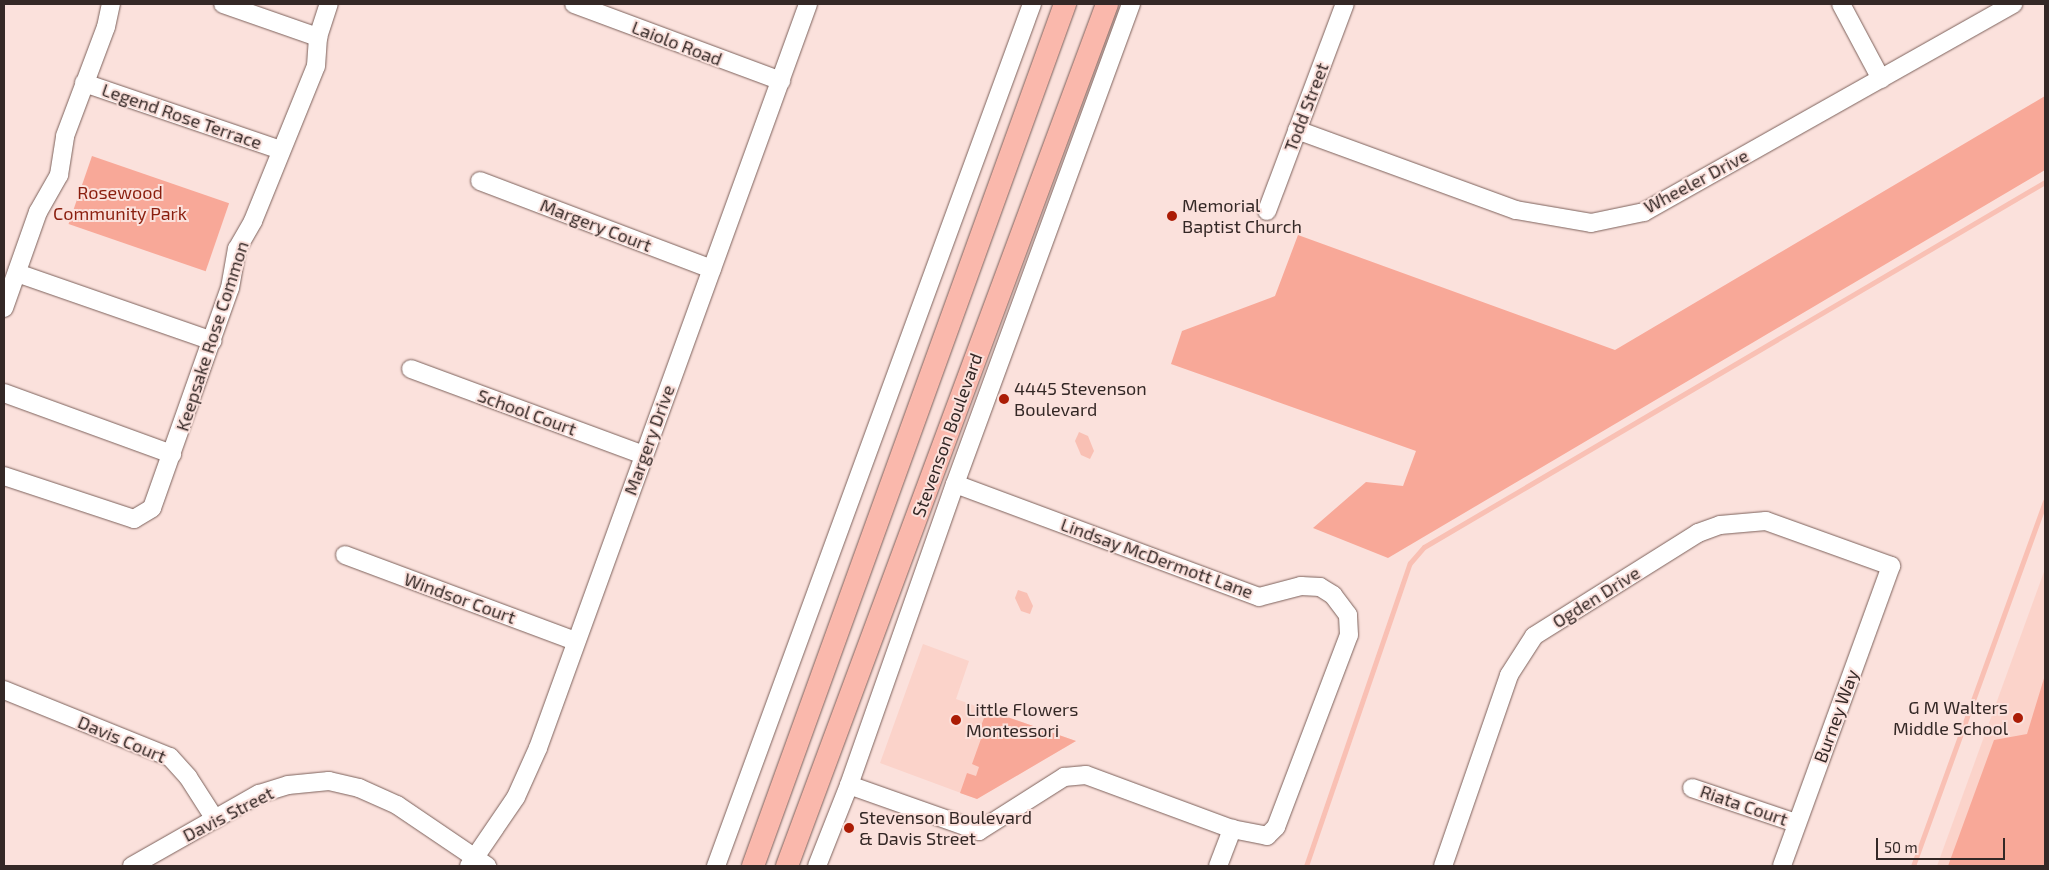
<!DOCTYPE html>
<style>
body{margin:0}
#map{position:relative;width:2049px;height:870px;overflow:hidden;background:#fbe1dc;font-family:"Exo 2",sans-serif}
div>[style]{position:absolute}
.built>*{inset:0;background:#fbd3ca}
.green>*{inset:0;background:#f8a898;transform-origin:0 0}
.water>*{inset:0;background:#f9c0b4}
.stream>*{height:5px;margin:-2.5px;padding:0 2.5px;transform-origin:2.5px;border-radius:2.5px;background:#f9c0b4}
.roads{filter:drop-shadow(0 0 1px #7c615b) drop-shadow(0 0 1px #7c615b)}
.minor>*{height:18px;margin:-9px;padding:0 9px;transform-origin:9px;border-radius:9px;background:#fff}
.major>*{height:22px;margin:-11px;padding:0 11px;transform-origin:11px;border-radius:11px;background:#fab8ac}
.dots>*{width:14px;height:14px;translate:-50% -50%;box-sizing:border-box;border:2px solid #fbe1dc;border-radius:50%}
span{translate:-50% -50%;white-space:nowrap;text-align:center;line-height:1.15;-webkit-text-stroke:4px #fbe1dc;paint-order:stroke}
.street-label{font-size:18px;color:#342826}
.park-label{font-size:18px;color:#8a1e0e}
.poi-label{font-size:18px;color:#342826}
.left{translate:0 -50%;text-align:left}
.right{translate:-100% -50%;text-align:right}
.frame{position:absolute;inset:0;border:5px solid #342826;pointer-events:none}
.scale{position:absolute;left:1876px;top:838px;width:129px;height:22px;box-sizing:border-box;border:2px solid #342826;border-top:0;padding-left:6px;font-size:15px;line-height:18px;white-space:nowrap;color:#342826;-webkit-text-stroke:4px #fbe1dc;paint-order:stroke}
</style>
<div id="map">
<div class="built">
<i style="clip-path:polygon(2045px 569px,2045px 866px,1937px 866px)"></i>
<i style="clip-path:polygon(923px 644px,969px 661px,956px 699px,1076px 741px,977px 799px,880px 763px)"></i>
</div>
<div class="green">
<i style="clip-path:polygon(2045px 96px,2045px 170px,1388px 558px,1313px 528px,1366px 482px,1403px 486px,1416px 451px,1171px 364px,1182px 331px,1275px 296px,1298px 235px,1615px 350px)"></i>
<i style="left:92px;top:156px;width:145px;height:72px;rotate:19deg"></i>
<i style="clip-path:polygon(2045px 675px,2045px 866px,1948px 866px,1994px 740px,2027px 734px)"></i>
<i style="clip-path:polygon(987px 710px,1076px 741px,977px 799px,960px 793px,967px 773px,976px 776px,979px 767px,972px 764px,982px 736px,978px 734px)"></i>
</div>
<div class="water">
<i style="clip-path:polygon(1079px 432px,1088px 436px,1094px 451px,1090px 459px,1081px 455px,1075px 441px)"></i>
<i style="clip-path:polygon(1018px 590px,1027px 593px,1033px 606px,1030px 614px,1021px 611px,1015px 598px)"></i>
</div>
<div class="stream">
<i style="left:1306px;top:866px;width:320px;rotate:-71.1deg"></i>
<i style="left:1410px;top:563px;width:21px;rotate:-49deg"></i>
<i style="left:1424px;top:547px;width:720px;rotate:-30.45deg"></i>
<i style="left:1913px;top:866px;width:388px;rotate:-70.1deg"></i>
</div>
<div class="roads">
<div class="minor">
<i style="left:223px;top:4px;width:101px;rotate:19.2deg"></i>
<i style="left:574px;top:4px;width:221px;rotate:20.4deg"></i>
<i style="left:1841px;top:4px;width:85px;rotate:61.9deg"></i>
<i style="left:84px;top:83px;width:208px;rotate:18.8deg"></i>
<i style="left:1297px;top:130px;width:233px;rotate:20.1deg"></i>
<i style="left:1516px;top:210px;width:76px;rotate:9.8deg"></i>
<i style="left:1591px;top:223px;width:54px;rotate:-11.7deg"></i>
<i style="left:1644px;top:212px;width:424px;rotate:-29.4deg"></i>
<i style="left:480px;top:181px;width:248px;rotate:20.8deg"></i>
<i style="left:1267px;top:211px;width:221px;rotate:-69.4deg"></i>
<i style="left:17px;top:273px;width:207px;rotate:19.2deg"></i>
<i style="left:4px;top:308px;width:102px;rotate:-70.5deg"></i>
<i style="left:38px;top:212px;width:43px;rotate:-60.4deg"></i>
<i style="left:59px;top:175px;width:39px;rotate:-81deg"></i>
<i style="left:65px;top:136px;width:116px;rotate:-69.4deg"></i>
<i style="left:106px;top:27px;width:24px;rotate:-78deg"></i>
<i style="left:411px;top:369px;width:247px;rotate:20.3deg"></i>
<i style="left:4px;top:393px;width:179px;rotate:20deg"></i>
<i style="left:4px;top:476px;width:137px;rotate:18.3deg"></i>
<i style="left:134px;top:519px;width:21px;rotate:-31deg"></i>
<i style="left:152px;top:508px;width:233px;rotate:-70.5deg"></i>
<i style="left:230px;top:288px;width:40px;rotate:-80deg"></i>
<i style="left:237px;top:249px;width:32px;rotate:-60deg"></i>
<i style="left:253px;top:221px;width:167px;rotate:-67.9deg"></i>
<i style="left:316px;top:66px;width:29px;rotate:-86deg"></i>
<i style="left:318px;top:37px;width:35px;rotate:-72deg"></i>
<i style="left:345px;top:555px;width:246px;rotate:20.5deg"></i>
<i style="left:4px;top:690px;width:179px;rotate:22deg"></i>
<i style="left:170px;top:757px;width:27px;rotate:48deg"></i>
<i style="left:188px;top:777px;width:50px;rotate:57.3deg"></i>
<i style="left:849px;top:785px;width:138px;rotate:19.5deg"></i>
<i style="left:979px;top:831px;width:101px;rotate:-32.4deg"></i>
<i style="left:1064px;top:777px;width:22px;rotate:-5deg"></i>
<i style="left:1086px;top:775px;width:156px;rotate:20.3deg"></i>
<i style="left:1232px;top:829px;width:36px;rotate:11deg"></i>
<i style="left:1267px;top:836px;width:13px;rotate:-45deg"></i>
<i style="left:1276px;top:827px;width:205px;rotate:-69.2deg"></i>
<i style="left:1349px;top:635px;width:20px;rotate:-93deg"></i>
<i style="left:1348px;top:615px;width:25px;rotate:-127deg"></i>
<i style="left:1333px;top:595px;width:15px;rotate:-148deg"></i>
<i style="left:1320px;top:587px;width:19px;rotate:-177deg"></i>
<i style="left:1301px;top:586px;width:43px;rotate:165.3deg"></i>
<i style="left:1259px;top:597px;width:324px;rotate:-159.6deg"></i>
<i style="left:1692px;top:788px;width:110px;rotate:18.6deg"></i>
<i style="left:132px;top:866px;width:146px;rotate:-29.6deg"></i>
<i style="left:259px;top:794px;width:30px;rotate:-17deg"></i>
<i style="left:288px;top:785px;width:41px;rotate:-5.6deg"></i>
<i style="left:329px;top:781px;width:31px;rotate:13deg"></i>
<i style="left:359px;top:788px;width:42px;rotate:24.1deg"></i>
<i style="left:397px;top:805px;width:109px;rotate:34.1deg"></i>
<i style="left:469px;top:866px;width:83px;rotate:-55.7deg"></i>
<i style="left:516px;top:797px;width:54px;rotate:-65.8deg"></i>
<i style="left:538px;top:748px;width:791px;rotate:-70.05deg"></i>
<i style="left:716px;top:866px;width:918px;rotate:-69.87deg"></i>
<i style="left:817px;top:866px;width:87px;rotate:-68.4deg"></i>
<i style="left:849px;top:785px;width:319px;rotate:-70.6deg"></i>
<i style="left:955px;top:484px;width:511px;rotate:-69.86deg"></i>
<i style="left:1218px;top:866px;width:40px;rotate:-69deg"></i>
<i style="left:1443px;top:866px;width:202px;rotate:-70.9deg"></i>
<i style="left:1509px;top:675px;width:46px;rotate:-57.3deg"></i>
<i style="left:1534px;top:636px;width:194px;rotate:-32.1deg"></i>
<i style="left:1698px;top:533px;width:23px;rotate:-20deg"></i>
<i style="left:1720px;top:525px;width:46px;rotate:-5deg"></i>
<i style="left:1766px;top:521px;width:133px;rotate:19.8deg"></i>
<i style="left:1891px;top:566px;width:319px;rotate:110deg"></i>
</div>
<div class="major">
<i style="left:753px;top:866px;width:917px;rotate:-70.1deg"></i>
<i style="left:787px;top:866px;width:919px;rotate:-69.63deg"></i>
</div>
</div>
<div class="dots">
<i style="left:1172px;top:216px;background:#ab1c05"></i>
<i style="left:1004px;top:399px;background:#ab1c05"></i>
<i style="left:2018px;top:718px;background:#ab1c05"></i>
<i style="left:956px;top:720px;background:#ab1c05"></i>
<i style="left:849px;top:828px;background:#ab1c05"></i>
</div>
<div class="street-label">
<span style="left:677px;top:43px;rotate:21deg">Laiolo Road</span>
<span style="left:1306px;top:107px;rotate:-69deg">Todd Street</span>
<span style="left:182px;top:116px;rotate:19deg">Legend Rose Terrace</span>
<span style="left:1696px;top:181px;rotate:-28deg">Wheeler Drive</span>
<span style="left:596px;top:225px;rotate:21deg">Margery Court</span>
<span style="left:212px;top:336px;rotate:-72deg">Keepsake Rose Common</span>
<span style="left:527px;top:412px;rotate:20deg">School Court</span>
<span style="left:947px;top:435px;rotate:-70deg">Stevenson Boulevard</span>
<span style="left:649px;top:440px;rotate:-70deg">Margery Drive</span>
<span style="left:1157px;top:558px;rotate:20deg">Lindsay McDermott Lane</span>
<span style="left:1596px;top:597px;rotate:-32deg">Ogden Drive</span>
<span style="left:460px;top:598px;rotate:20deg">Windsor Court</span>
<span style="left:1836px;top:716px;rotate:-70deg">Burney Way</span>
<span style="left:122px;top:739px;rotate:23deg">Davis Court</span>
<span style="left:1744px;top:805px;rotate:19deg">Riata Court</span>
<span style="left:228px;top:814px;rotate:-27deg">Davis Street</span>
</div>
<div class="park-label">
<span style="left:120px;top:203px">Rosewood<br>Community Park</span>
</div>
<div class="poi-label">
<span class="left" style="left:1182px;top:216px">Memorial<br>Baptist Church</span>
<span class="left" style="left:1014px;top:399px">4445 Stevenson<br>Boulevard</span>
<span class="right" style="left:2008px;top:718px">G M Walters<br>Middle School</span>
<span class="left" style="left:966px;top:720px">Little Flowers<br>Montessori</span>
<span class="left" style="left:859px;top:828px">Stevenson Boulevard<br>&amp; Davis Street</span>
</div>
<div class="frame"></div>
<div class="scale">50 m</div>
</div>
